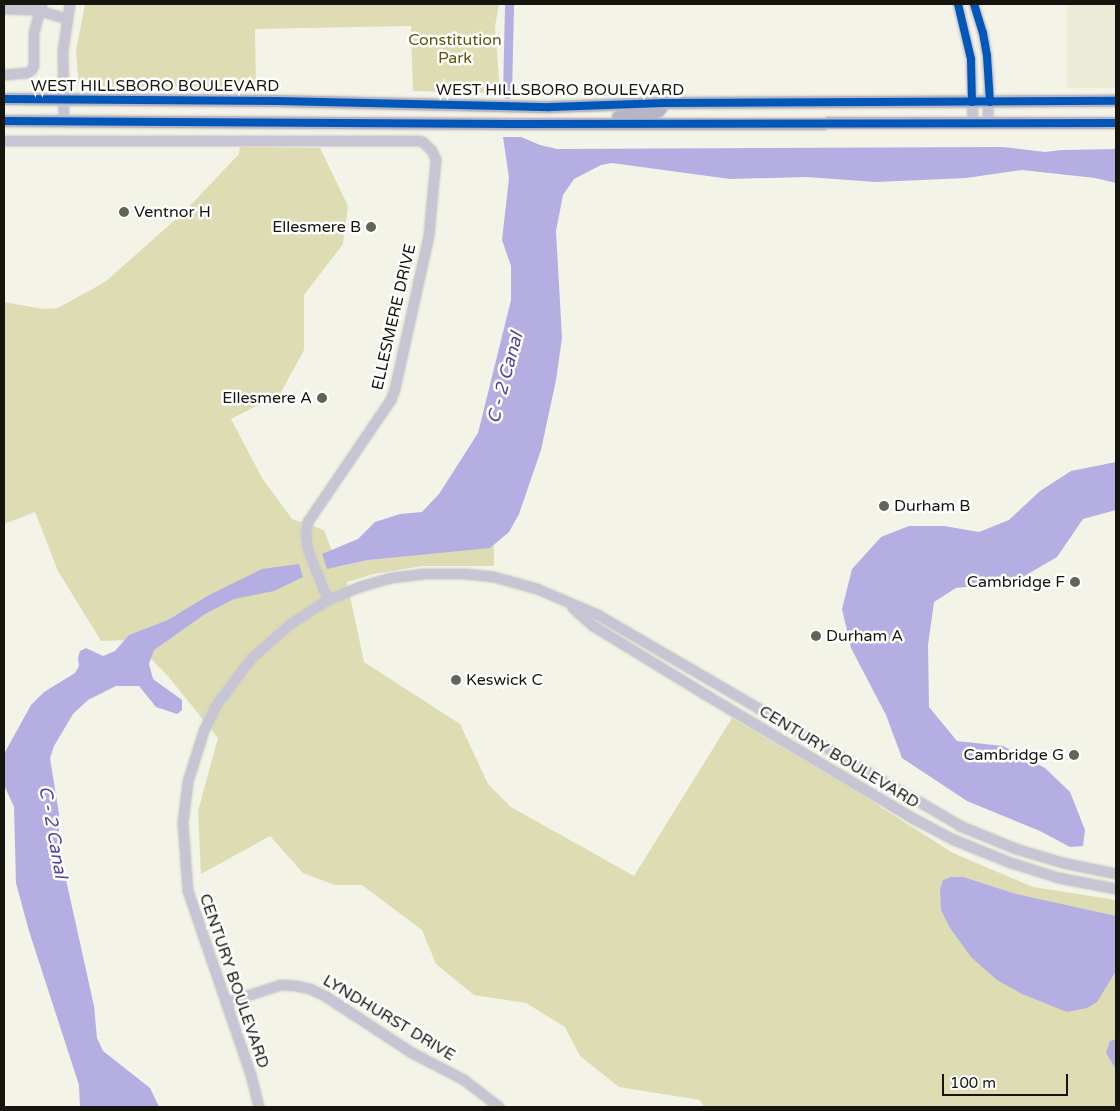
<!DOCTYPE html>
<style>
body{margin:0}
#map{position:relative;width:1120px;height:1111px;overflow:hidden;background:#f3f3e8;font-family:"Varela Round",sans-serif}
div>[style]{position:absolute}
.built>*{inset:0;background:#ebebd7;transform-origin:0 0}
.green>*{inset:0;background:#dedcb2}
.water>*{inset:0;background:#b4aee3}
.canal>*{height:9px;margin:-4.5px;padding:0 4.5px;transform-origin:4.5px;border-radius:4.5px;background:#b4aee3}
.roads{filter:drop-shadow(0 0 1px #cfcfc6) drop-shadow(0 0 1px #cfcfc6)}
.minor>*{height:10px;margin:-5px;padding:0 5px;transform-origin:5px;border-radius:5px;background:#c7c5d4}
.major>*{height:12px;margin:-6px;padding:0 6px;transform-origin:6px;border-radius:6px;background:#b7b4c8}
.cycleway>*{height:8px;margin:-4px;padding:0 4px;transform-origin:4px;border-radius:4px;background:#0057b8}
.dots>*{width:14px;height:14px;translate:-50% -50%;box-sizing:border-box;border:2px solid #fff;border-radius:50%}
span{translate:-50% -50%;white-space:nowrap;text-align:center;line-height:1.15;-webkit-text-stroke:5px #fff;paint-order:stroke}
.park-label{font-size:16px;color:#5c5711}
.street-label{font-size:16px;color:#15150e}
.poi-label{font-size:16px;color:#15150e}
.left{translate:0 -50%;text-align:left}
.right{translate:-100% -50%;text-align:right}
.water-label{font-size:18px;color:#5443a1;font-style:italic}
.frame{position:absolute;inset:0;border:5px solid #15150e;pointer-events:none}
.scale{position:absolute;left:942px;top:1074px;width:126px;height:22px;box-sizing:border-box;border:2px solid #15150e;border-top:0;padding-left:6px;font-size:15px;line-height:18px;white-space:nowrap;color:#15150e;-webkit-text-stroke:4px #fff;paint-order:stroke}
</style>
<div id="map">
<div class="built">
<i style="left:1067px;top:4px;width:49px;height:84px"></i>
</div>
<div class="green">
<i style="clip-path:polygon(85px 4px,499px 4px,495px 26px,500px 93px,413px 91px,411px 26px,255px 29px,256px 88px,79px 86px,76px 51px)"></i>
<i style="clip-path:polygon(240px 147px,320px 148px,348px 206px,343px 244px,304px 295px,304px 350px,280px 394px,231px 419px,262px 478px,292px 519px,324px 530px,338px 567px,368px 560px,494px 546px,494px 566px,422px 566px,374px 574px,347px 582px,364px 662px,460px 724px,488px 784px,511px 807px,634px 876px,732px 718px,849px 787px,953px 853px,1033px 887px,1116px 900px,1116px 1107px,704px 1107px,700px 1100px,619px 1087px,580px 1056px,565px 1027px,526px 1003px,474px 995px,436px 964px,422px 930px,362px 885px,335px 885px,303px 873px,270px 836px,201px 874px,198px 811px,218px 738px,167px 675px,132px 640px,101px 641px,58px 571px,35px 512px,4px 524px,4px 302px,43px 309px,58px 308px,105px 282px,185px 211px,239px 154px)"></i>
</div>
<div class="water">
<i style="clip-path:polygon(503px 137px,521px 137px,540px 145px,557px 149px,1003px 147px,1045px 152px,1062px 150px,1116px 149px,1116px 183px,1095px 178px,1022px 170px,966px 178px,876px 182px,807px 177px,730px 179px,612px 163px,601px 165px,574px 179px,563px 195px,556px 231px,562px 338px,556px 380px,541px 450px,519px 514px,509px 532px,490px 548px,368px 560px,327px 569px,322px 554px,358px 539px,375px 522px,400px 514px,422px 512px,439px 494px,478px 433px,511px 300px,511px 266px,502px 240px,509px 178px)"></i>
<i style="clip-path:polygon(1116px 462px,1116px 510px,1083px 519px,1057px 557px,1021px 578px,993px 584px,956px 588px,934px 602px,928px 645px,929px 707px,957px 741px,1003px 746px,1045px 768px,1070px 792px,1085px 830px,1083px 846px,1070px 847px,1040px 831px,967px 801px,902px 758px,886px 715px,851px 648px,842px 609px,852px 569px,881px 537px,909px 526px,944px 526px,979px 532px,1009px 520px,1040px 491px,1071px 471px)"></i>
<i style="clip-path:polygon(299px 564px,303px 577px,274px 591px,234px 599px,205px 614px,154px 650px,149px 664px,153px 679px,182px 700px,182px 710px,177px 714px,156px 707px,139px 686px,116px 686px,88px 700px,73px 714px,54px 746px,50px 758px,59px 814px,59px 848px,94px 1006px,97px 1038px,103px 1051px,150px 1088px,159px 1107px,80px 1107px,79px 1085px,29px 931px,16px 883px,14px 807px,4px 785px,4px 754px,31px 705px,44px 692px,75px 673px,79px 666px,78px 658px,80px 651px,86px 648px,103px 656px,115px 651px,129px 635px,168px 620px,209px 595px,262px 569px)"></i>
<i style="clip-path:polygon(951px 877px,963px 877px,1016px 894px,1116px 916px,1116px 971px,1097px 1002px,1087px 1008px,1067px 1012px,1022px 994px,997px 980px,971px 957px,950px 928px,941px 910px,940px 889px,943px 880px)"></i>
<i style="clip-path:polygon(1116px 1039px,1116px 1069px,1106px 1053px,1110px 1041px)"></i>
</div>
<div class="canal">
<i style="left:507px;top:94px;width:90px;rotate:-88.7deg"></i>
</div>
<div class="roads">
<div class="minor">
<i style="left:958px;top:4px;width:57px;rotate:76.7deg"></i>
<i style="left:971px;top:59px;width:65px;rotate:88.2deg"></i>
<i style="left:974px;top:4px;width:30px;rotate:73deg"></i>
<i style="left:983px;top:33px;width:23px;rotate:80deg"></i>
<i style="left:987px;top:56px;width:32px;rotate:86deg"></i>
<i style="left:989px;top:88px;width:36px;rotate:92deg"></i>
<i style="left:4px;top:9px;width:33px;rotate:2deg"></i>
<i style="left:37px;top:10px;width:31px;rotate:17deg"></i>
<i style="left:4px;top:75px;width:24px;rotate:-5deg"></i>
<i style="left:28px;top:73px;width:5px;rotate:-37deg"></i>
<i style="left:32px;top:70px;width:5px;rotate:-68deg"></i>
<i style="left:34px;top:65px;width:32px;rotate:-90deg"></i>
<i style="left:34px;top:33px;width:30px;rotate:-75deg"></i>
<i style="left:64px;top:121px;width:70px;rotate:-90.8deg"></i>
<i style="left:63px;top:51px;width:48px;rotate:-81.5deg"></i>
<i style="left:4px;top:141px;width:414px"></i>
<i style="left:418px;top:141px;width:5px;rotate:11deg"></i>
<i style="left:423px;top:142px;width:13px;rotate:45deg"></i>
<i style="left:432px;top:151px;width:10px;rotate:66deg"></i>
<i style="left:436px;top:160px;width:76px;rotate:95.3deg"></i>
<i style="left:429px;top:236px;width:157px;rotate:102.5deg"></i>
<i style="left:395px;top:389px;width:12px;rotate:110deg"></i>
<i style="left:391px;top:400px;width:148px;rotate:124.2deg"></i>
<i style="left:308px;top:522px;width:13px;rotate:99deg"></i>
<i style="left:306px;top:535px;width:15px;rotate:82deg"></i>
<i style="left:308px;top:550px;width:54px;rotate:68.2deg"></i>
<i style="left:573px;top:608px;width:27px;rotate:42deg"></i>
<i style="left:593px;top:626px;width:132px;rotate:31.4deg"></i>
<i style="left:706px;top:695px;width:242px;rotate:30.8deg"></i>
<i style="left:914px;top:819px;width:45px;rotate:27.7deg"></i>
<i style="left:954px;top:840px;width:61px;rotate:22deg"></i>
<i style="left:1011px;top:863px;width:50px;rotate:17.4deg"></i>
<i style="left:1059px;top:878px;width:58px;rotate:10.9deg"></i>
<i style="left:226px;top:1003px;width:58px;rotate:-18.1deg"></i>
<i style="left:281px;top:985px;width:15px;rotate:4deg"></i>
<i style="left:296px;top:986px;width:14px;rotate:12deg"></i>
<i style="left:310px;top:989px;width:17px;rotate:25deg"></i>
<i style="left:325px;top:996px;width:104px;rotate:33.2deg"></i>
<i style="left:412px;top:1053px;width:59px;rotate:27.4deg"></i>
<i style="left:464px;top:1080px;width:44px;rotate:37.6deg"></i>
<i style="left:259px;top:1107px;width:33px;rotate:-104deg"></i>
<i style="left:251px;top:1075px;width:194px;rotate:-108.9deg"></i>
<i style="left:188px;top:891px;width:68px;rotate:-94.2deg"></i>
<i style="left:183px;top:823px;width:41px;rotate:-83deg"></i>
<i style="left:188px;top:782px;width:53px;rotate:-72.6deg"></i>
<i style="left:204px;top:731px;width:28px;rotate:-64deg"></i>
<i style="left:216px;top:706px;width:60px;rotate:-53.1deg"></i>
<i style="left:252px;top:658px;width:52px;rotate:-41.1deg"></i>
<i style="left:291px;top:624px;width:44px;rotate:-33deg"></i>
<i style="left:328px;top:600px;width:35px;rotate:-22deg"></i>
<i style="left:360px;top:587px;width:33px;rotate:-16deg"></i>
<i style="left:392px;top:578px;width:31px;rotate:-7deg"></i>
<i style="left:423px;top:574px;width:42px"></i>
<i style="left:465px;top:574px;width:29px;rotate:6deg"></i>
<i style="left:494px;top:577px;width:45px;rotate:15.6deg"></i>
<i style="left:537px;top:589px;width:66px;rotate:23.1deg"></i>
<i style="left:598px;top:615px;width:419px;rotate:30.2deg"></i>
<i style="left:960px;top:826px;width:61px;rotate:22.3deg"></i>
<i style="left:1016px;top:849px;width:49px;rotate:16.6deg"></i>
<i style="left:1063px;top:863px;width:54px;rotate:11.7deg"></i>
</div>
<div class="major">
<i style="left:4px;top:99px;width:273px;rotate:0.4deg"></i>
<i style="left:277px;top:101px;width:273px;rotate:1.3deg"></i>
<i style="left:550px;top:107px;width:115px;rotate:-2deg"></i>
<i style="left:665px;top:103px;width:451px;rotate:-0.3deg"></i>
<i style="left:618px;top:117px;width:31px;rotate:-6deg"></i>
<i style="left:649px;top:114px;width:10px;rotate:-17deg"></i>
<i style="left:659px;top:111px;width:10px;rotate:-53deg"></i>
<i style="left:4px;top:121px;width:507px;rotate:0.34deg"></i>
<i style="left:511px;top:124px;width:605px;rotate:-0.09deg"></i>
</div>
</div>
<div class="cycleway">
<i style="left:958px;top:4px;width:57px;rotate:76.7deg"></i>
<i style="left:971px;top:59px;width:43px;rotate:88.7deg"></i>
<i style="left:974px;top:4px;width:30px;rotate:73deg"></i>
<i style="left:983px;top:33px;width:23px;rotate:80deg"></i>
<i style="left:987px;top:56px;width:46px;rotate:86.3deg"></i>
<i style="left:4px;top:99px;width:273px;rotate:0.4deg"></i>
<i style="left:277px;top:101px;width:273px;rotate:1.3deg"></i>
<i style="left:550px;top:107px;width:115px;rotate:-2deg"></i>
<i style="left:665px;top:103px;width:451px;rotate:-0.3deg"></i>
<i style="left:4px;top:121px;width:507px;rotate:0.34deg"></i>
<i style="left:511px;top:124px;width:605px;rotate:-0.09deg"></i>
</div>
<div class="dots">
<i style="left:124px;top:212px;background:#63635a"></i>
<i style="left:371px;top:227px;background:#63635a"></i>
<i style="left:322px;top:398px;background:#63635a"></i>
<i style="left:884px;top:506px;background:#63635a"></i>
<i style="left:1075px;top:582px;background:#63635a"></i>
<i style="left:816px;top:636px;background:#63635a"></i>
<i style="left:456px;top:680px;background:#63635a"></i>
<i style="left:1074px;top:755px;background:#63635a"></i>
</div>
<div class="park-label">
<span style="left:455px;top:49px">Constitution<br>Park</span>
</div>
<div class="street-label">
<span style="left:155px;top:86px">WEST HILLSBORO BOULEVARD</span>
<span style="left:560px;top:90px">WEST HILLSBORO BOULEVARD</span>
<span style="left:394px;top:317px;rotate:-77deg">ELLESMERE DRIVE</span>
<span style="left:839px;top:757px;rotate:31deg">CENTURY BOULEVARD</span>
<span style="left:234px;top:981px;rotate:71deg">CENTURY BOULEVARD</span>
<span style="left:389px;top:1018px;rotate:31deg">LYNDHURST DRIVE</span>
</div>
<div class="poi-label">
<span class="left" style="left:134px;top:212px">Ventnor H</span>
<span class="right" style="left:361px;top:227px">Ellesmere B</span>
<span class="right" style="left:312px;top:398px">Ellesmere A</span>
<span class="left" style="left:894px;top:506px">Durham B</span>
<span class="right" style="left:1065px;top:582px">Cambridge F</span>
<span class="left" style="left:826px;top:636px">Durham A</span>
<span class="left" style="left:466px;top:680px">Keswick C</span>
<span class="right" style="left:1064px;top:755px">Cambridge G</span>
</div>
<div class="water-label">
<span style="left:505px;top:378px;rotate:-75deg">C - 2 Canal</span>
<span style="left:53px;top:832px;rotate:80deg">C - 2 Canal</span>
</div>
<div class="frame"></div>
<div class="scale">100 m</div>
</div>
